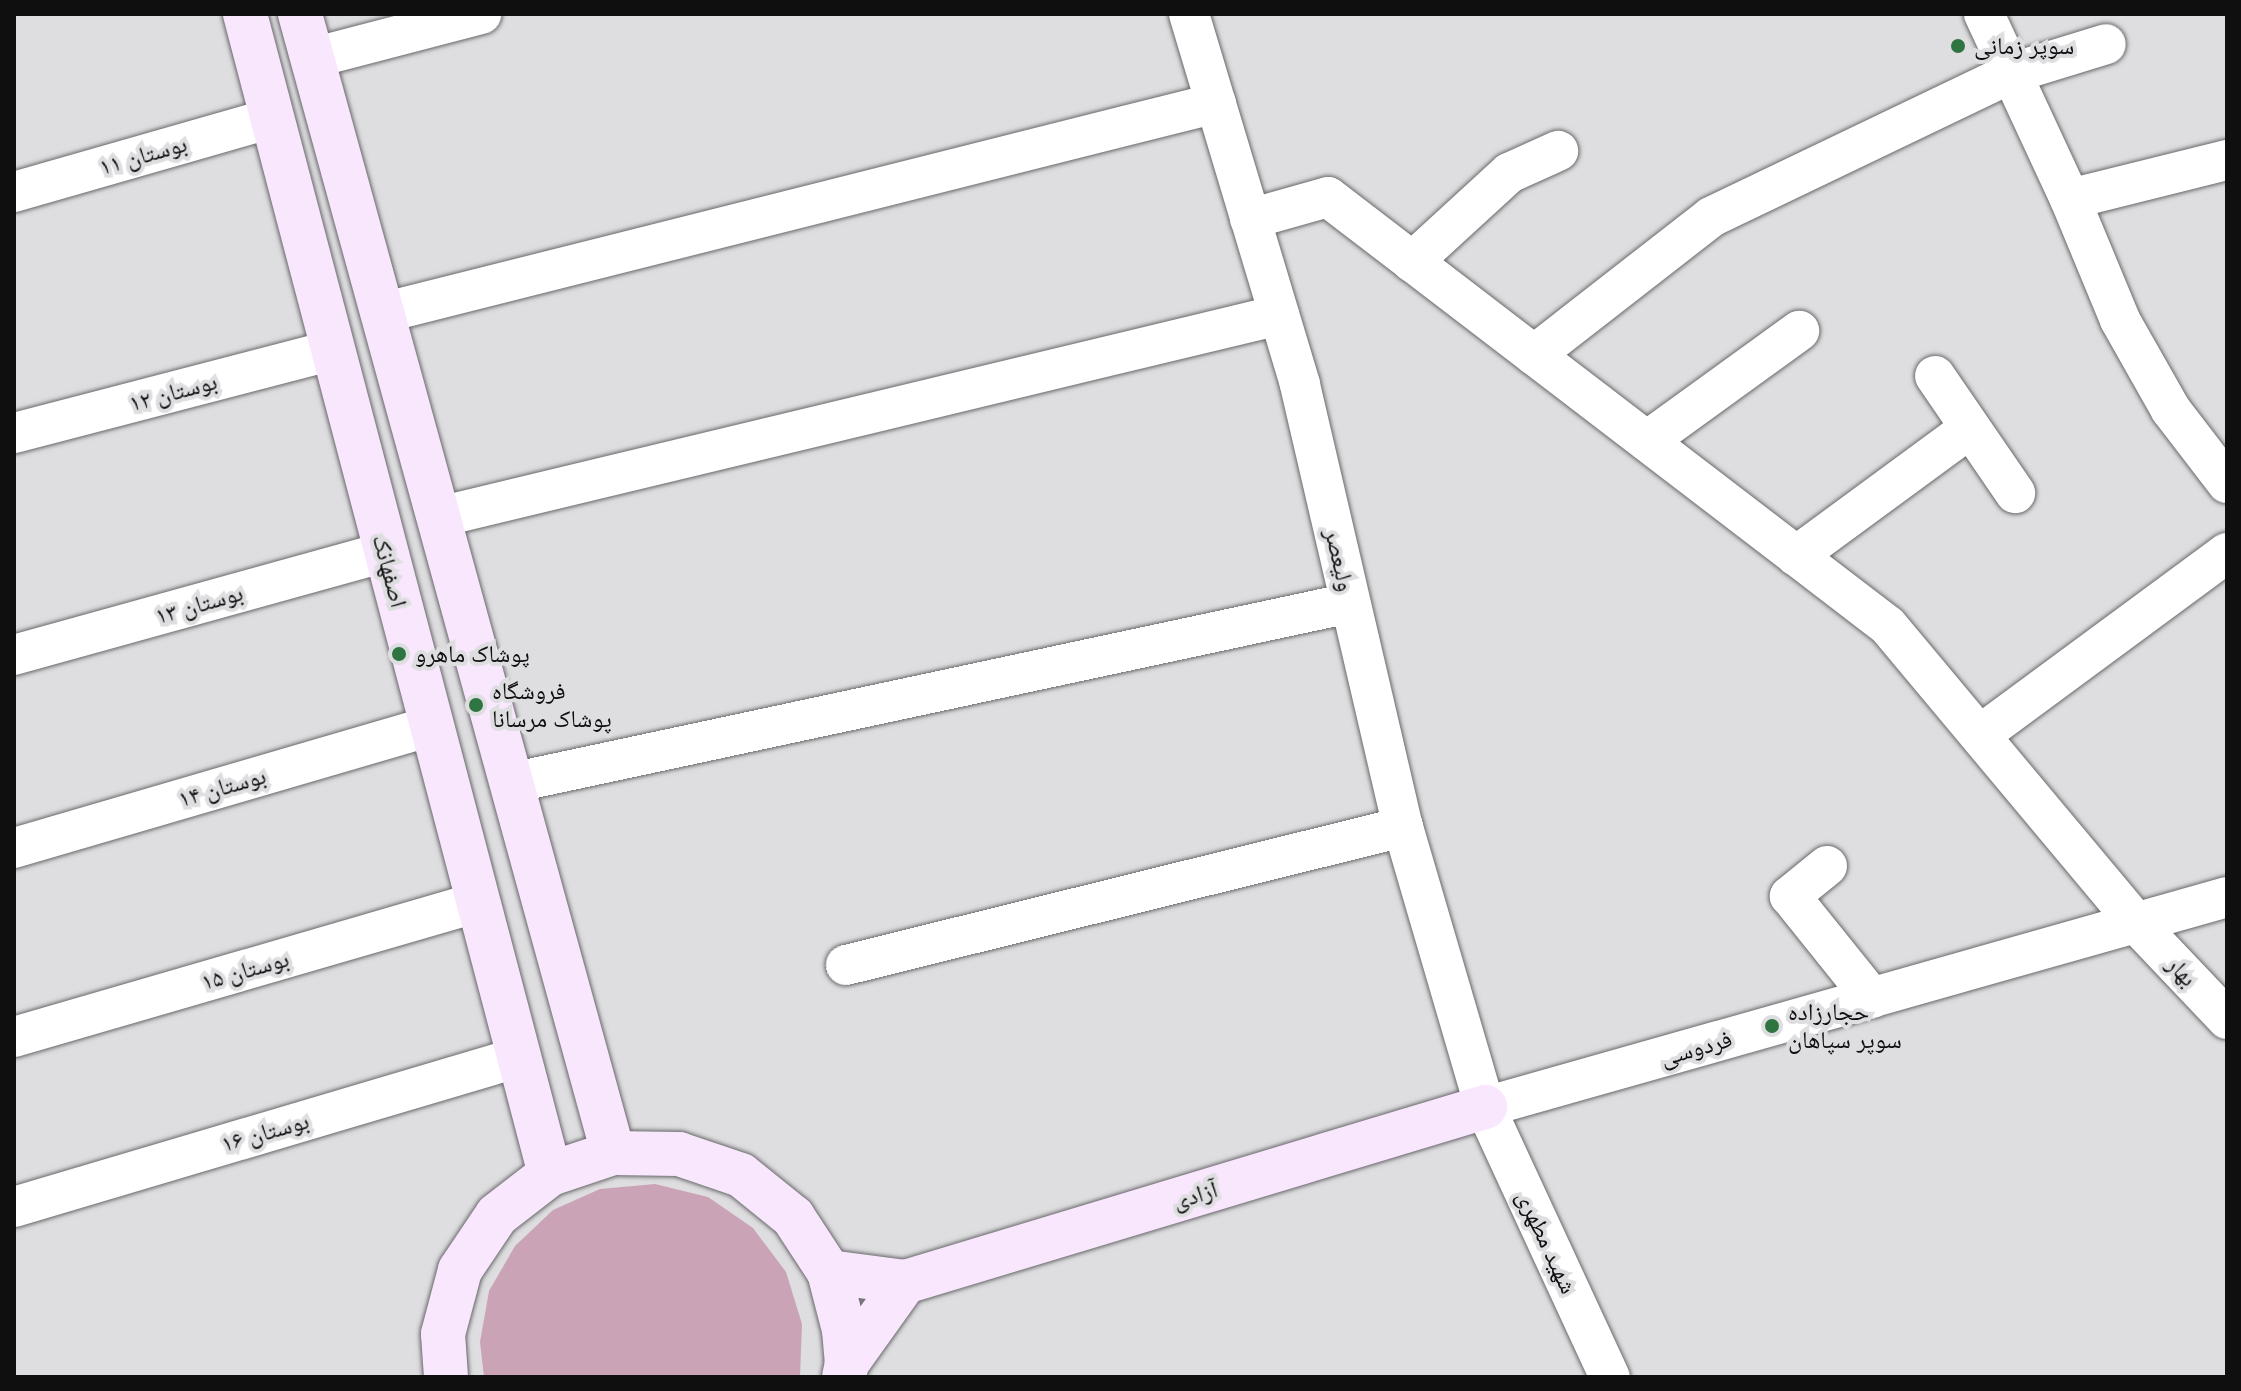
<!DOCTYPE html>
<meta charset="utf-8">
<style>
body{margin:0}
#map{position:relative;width:2241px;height:1391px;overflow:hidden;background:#dedee1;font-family:Figtree,"Noto Naskh Arabic",sans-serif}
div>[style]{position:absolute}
.green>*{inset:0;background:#caa3b6}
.roads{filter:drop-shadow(0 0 2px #69696b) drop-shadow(0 0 2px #69696b)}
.street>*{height:40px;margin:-20px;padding:0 20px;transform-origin:20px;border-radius:20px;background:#fff}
.secondary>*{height:44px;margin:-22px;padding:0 22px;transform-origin:22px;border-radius:22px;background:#f9e7fe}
.dots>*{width:22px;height:22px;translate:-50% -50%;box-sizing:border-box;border:4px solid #dedee1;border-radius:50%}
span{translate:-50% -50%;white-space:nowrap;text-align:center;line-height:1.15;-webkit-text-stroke:8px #dedee1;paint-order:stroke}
.poi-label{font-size:24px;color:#100f10}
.left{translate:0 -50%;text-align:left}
.street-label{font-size:24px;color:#100f10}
.frame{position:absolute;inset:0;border:16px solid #100f10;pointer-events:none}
</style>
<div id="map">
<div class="green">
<i style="clip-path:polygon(655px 1184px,708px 1197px,753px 1228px,786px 1272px,802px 1324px,800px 1377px,484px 1377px,480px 1342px,489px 1291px,515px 1246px,553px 1210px,600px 1189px)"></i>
</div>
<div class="roads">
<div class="street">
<i style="left:1189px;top:14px;width:387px;rotate:73.3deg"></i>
<i style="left:1300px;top:385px;width:454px;rotate:76.9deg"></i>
<i style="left:1403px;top:827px;width:292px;rotate:73.7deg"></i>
<i style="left:1485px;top:1107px;width:298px;rotate:65.2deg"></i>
<i style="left:1984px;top:14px;width:204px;rotate:65.1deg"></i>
<i style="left:2070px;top:199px;width:131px;rotate:67.5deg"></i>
<i style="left:2120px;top:320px;width:103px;rotate:60.5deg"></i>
<i style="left:2171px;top:410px;width:92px;rotate:52.5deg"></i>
<i style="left:312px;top:58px;width:175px;rotate:-14.6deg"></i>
<i style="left:14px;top:192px;width:268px;rotate:-16deg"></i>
<i style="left:2070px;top:199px;width:162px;rotate:-14deg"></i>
<i style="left:1250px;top:219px;width:81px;rotate:-15.8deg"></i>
<i style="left:1328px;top:197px;width:705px;rotate:37.45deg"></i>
<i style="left:1888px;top:626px;width:388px;rotate:50.1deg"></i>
<i style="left:2137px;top:924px;width:131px;rotate:46.5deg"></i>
<i style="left:1412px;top:262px;width:132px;rotate:-42.5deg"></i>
<i style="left:1509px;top:173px;width:54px;rotate:-24.2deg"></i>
<i style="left:382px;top:313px;width:860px;rotate:-14.13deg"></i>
<i style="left:1534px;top:355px;width:224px;rotate:-37.9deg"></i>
<i style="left:1711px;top:217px;width:334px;rotate:-25.6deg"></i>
<i style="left:2012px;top:73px;width:98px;rotate:-17.1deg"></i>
<i style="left:1935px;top:376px;width:142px;rotate:55.6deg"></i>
<i style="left:14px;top:433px;width:329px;rotate:-14.6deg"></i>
<i style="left:1647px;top:441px;width:188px;rotate:-35.9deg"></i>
<i style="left:439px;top:517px;width:864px;rotate:-13.52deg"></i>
<i style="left:1796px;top:556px;width:216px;rotate:-36.3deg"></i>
<i style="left:14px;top:655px;width:385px;rotate:-15.5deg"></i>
<i style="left:1980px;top:735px;width:307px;rotate:-36.4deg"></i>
<i style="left:511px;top:783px;width:858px;rotate:-12.11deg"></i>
<i style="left:14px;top:848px;width:434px;rotate:-16.3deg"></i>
<i style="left:1827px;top:866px;width:48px;rotate:141deg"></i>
<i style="left:1790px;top:896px;width:131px;rotate:51.2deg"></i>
<i style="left:846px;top:965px;width:574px;rotate:-13.92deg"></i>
<i style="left:14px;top:1037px;width:481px;rotate:-16.2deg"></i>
<i style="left:1485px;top:1107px;width:771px;rotate:-15.8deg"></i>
<i style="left:14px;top:1207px;width:524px;rotate:-16.53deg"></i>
</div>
<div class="secondary">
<i style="left:245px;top:14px;width:1199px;rotate:75.27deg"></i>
<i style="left:300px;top:14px;width:1181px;rotate:74.63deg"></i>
<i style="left:829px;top:1272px;width:77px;rotate:7.5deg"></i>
<i style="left:905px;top:1282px;width:606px;rotate:-16.79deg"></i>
<i style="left:847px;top:1363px;width:100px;rotate:-54.4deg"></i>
<i style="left:446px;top:1377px;width:43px;rotate:-94deg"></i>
<i style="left:443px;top:1334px;width:66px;rotate:-75.1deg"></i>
<i style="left:460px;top:1270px;width:66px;rotate:-56.1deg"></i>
<i style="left:497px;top:1215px;width:67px;rotate:-37.7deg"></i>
<i style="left:550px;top:1174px;width:66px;rotate:-18.4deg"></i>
<i style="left:613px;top:1153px;width:66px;rotate:0.9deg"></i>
<i style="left:679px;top:1154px;width:65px;rotate:18.7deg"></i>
<i style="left:741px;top:1175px;width:67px;rotate:38.9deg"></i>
<i style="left:793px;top:1217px;width:66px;rotate:56.8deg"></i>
<i style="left:829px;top:1272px;width:60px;rotate:75.5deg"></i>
<i style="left:844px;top:1330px;width:33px;rotate:85deg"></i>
<i style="left:847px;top:1363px;width:14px;rotate:102deg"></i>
</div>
</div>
<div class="dots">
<i style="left:1958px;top:46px;background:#2f7541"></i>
<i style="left:399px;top:654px;background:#2f7541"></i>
<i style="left:476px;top:705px;background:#2f7541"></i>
<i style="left:1772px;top:1026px;background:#2f7541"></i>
</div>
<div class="poi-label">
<span class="left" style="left:1974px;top:46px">سوپر زمانی</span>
<span class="left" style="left:415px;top:654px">پوشاک ماهرو</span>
<span class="left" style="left:492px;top:705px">فروشگاه<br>پوشاک مرسانا</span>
<span class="left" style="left:1788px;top:1026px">حجارزاده<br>سوپر سپاهان</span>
</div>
<div class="street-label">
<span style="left:143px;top:155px;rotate:-16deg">بوستان ۱۱</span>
<span style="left:173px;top:392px;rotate:-15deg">بوستان ۱۲</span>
<span style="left:1340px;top:560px;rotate:77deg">ولیعصر</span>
<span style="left:390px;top:571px;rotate:75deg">اصفهانک</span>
<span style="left:199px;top:604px;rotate:-16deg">بوستان ۱۳</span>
<span style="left:222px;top:787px;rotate:-16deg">بوستان ۱۴</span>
<span style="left:245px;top:970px;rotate:-16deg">بوستان ۱۵</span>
<span style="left:2182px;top:971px;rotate:47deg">بهار</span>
<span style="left:1696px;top:1048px;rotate:-16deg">فردوسی</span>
<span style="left:265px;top:1132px;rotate:-16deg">بوستان ۱۶</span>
<span style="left:1195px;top:1195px;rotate:-17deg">آزادی</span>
<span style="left:1547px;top:1242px;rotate:65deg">شهید مطهری</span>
</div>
<div class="frame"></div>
</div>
